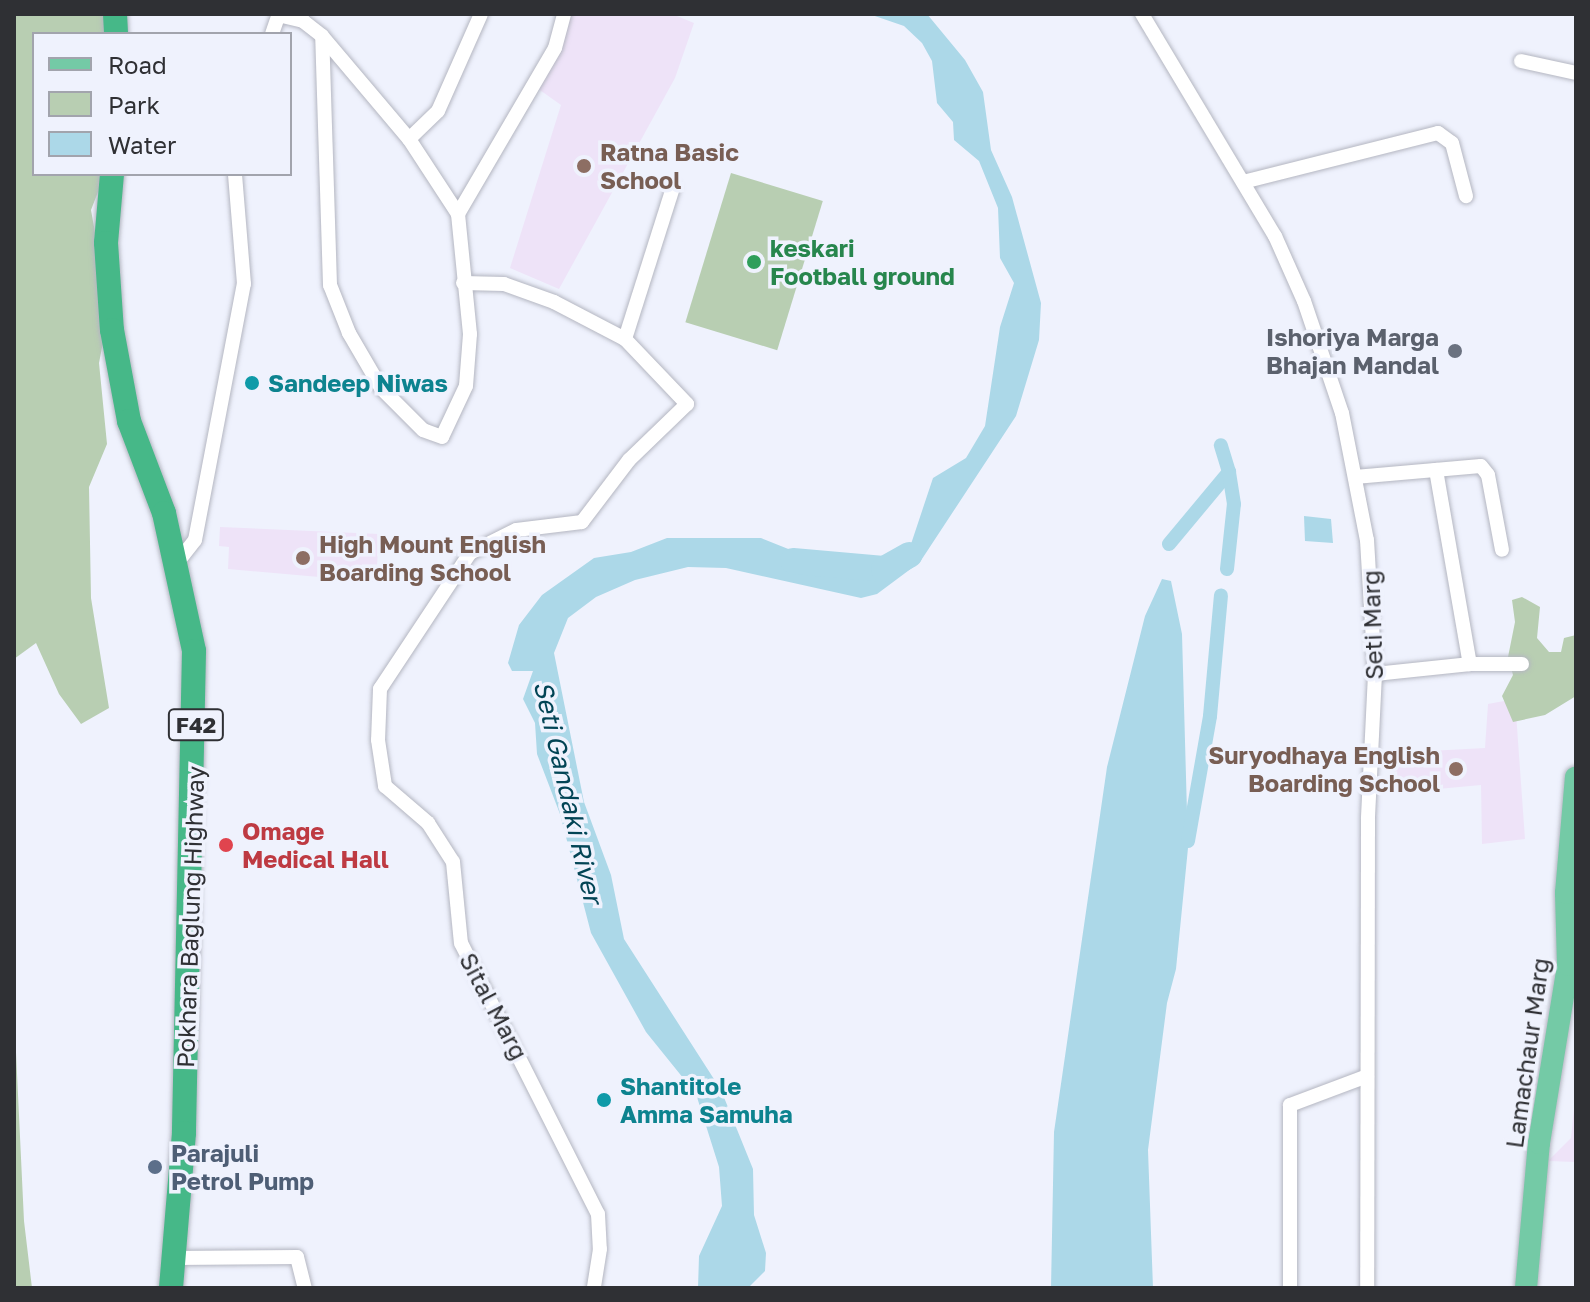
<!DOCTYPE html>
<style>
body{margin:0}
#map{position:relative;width:1590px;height:1302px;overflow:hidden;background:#eff2fd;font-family:"Golos Text",sans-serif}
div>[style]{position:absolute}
.education>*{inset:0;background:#eee3f8}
.green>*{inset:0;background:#b8ceb2;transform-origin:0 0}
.water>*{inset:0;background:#acd8e8}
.canal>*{height:14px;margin:-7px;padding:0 7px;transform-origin:7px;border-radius:7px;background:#acd8e8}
.river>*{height:26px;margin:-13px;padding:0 13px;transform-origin:13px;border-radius:13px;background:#acd8e8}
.roads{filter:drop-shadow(0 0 2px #b4b6c1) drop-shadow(0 0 2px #b4b6c1)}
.minor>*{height:14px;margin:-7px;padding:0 7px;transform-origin:7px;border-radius:7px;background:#fff}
.primary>*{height:22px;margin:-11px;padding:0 11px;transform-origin:11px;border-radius:11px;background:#74caa6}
.trunk>*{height:24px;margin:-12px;padding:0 12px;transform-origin:12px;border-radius:12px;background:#46b888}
.dots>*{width:22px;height:22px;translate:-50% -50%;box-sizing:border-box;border:4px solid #eff2fd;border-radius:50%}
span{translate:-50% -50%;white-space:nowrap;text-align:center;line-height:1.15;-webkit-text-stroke:7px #eff2fd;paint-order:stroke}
.shield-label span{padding:2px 6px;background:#eff2fd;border:2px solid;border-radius:6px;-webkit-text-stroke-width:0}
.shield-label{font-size:22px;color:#2f3034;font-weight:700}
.education-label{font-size:24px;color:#785e54;font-weight:700}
.left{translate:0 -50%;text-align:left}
.right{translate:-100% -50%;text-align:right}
.leisure-label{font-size:24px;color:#27864d;font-weight:700}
.worship-label{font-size:24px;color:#5b616d;font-weight:700}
.culture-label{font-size:24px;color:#0d838f;font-weight:700}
.street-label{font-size:24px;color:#2f3034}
.health-label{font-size:24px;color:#be3a42;font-weight:700}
.service-label{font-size:24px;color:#4e5e75;font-weight:700}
.water-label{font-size:26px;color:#024455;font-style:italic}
.frame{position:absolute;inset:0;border:16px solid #2f3034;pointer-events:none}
.legend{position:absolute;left:32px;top:32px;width:260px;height:144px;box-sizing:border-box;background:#eff2fd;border:2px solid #a2a4ad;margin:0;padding:10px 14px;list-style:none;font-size:24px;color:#2f3034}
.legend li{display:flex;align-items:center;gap:16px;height:40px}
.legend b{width:40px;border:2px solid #a2a4ad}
</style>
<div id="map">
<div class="education">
<i style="clip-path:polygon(566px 14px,672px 14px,694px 23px,675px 78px,559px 289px,510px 268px,561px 105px,537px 88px)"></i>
<i style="clip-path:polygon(220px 527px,379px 534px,376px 582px,228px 569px,229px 547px,219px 546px)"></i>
<i style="clip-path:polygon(1515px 699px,1525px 839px,1482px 844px,1481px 785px,1394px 793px,1392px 753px,1485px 748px,1488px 704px)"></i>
<i style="clip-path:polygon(1576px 1089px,1576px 1162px,1548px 1161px,1571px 1138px)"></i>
</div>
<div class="green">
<i style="clip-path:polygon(14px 14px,104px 14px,123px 34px,34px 34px,34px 174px,105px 174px,91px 210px,109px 311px,99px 363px,107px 444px,89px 487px,91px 598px,109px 708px,81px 724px,59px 694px,36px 643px,14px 659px)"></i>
<i style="left:731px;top:173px;width:96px;height:156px;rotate:17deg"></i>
<i style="clip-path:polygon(1522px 597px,1540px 607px,1537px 638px,1549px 652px,1561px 652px,1564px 638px,1576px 635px,1576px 696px,1545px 715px,1513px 722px,1502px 696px,1513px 675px,1508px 657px,1515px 622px,1512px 600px)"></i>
<i style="clip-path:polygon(14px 1010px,24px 1221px,32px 1288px,14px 1288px)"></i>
</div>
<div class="water">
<i style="clip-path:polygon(869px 14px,927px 14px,965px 60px,983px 92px,991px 150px,1012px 197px,1041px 303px,1039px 340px,1016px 416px,920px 562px,877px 594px,861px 598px,726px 568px,688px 567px,635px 580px,596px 597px,568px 618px,554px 653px,584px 802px,611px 875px,624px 939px,721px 1090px,753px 1169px,754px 1215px,766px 1253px,765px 1271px,748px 1288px,698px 1288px,699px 1256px,722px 1206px,719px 1167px,696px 1094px,646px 1032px,591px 933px,560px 814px,537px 754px,535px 723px,523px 699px,533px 671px,512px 671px,508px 663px,519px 625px,542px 595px,594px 558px,631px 552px,667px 538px,761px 538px,846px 572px,878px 570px,911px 544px,933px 478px,966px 458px,985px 426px,1000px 327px,1014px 283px,1000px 258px,998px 208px,979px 161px,954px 140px,953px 122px,937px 103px,932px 61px,922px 43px,904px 26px)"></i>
<i style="clip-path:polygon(1304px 516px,1331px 519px,1333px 543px,1305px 541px)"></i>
<i style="clip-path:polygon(1162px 579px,1171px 581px,1182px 634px,1188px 848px,1176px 969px,1167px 1003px,1148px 1150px,1153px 1288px,1051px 1288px,1054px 1132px,1107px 767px,1145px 616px)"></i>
</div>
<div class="canal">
<i style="left:1169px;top:544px;width:94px;rotate:-50.2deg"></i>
<i style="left:1229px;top:472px;width:28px;rotate:-107deg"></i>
<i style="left:1227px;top:569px;width:65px;rotate:-83.9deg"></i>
<i style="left:1234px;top:504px;width:32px;rotate:-99deg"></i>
<i style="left:1188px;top:841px;width:127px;rotate:-80deg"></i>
<i style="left:1210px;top:716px;width:121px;rotate:-84.8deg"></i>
</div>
<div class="river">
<i style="left:793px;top:561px;width:91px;rotate:5deg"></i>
<i style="left:884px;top:569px;width:29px;rotate:-29deg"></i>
</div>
<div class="roads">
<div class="minor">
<i style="left:1142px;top:14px;width:259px;rotate:59.1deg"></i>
<i style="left:1275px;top:236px;width:71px;rotate:66deg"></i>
<i style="left:1304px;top:301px;width:118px;rotate:71.3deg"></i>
<i style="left:1342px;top:413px;width:129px;rotate:78.9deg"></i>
<i style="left:1367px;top:540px;width:134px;rotate:86.6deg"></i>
<i style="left:1375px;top:674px;width:145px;rotate:92.8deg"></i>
<i style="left:1368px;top:819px;width:469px;rotate:90.1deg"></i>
<i style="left:278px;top:15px;width:26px;rotate:13deg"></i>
<i style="left:303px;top:21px;width:24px;rotate:38deg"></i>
<i style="left:322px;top:36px;width:135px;rotate:49.8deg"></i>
<i style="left:409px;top:139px;width:90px;rotate:56.8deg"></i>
<i style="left:458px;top:214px;width:121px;rotate:84.3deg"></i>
<i style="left:470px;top:334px;width:52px;rotate:94.4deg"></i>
<i style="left:466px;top:386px;width:56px;rotate:115.2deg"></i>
<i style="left:442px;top:437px;width:20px;rotate:-160deg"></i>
<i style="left:423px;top:430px;width:59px;rotate:-135deg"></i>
<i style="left:381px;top:388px;width:64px;rotate:-120.2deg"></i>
<i style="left:349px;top:333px;width:52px;rotate:-111.6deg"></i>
<i style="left:330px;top:285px;width:249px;rotate:-91.8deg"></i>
<i style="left:272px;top:34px;width:21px;rotate:-71deg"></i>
<i style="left:1521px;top:61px;width:56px;rotate:12.3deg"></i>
<i style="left:409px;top:139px;width:40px;rotate:-44deg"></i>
<i style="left:438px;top:111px;width:106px;rotate:-66.1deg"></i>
<i style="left:1243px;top:182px;width:201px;rotate:-14.1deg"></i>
<i style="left:1438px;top:133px;width:17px;rotate:36deg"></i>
<i style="left:1452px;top:143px;width:55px;rotate:75.2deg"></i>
<i style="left:458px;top:214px;width:192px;rotate:-59.7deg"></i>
<i style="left:555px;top:48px;width:35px;rotate:-75deg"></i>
<i style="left:463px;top:283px;width:41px;rotate:1.4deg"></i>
<i style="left:504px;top:284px;width:53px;rotate:19.8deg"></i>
<i style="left:554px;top:302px;width:80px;rotate:27.5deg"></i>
<i style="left:625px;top:339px;width:90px;rotate:46.4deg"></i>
<i style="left:687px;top:404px;width:81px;rotate:136deg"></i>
<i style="left:629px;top:460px;width:78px;rotate:127.2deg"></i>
<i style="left:582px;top:522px;width:66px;rotate:173.1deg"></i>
<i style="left:516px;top:530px;width:51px;rotate:153.4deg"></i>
<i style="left:470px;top:553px;width:163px;rotate:123.5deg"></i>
<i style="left:380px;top:689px;width:51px;rotate:92.2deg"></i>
<i style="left:378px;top:740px;width:47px;rotate:81.3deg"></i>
<i style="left:385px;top:786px;width:57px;rotate:40.7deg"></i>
<i style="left:428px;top:823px;width:46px;rotate:57.3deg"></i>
<i style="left:453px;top:862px;width:81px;rotate:84.4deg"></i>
<i style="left:461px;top:943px;width:304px;rotate:63.2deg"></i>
<i style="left:598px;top:1214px;width:35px;rotate:87deg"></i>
<i style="left:600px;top:1249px;width:39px;rotate:99deg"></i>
<i style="left:625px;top:339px;width:158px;rotate:-72.4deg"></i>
<i style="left:1436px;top:470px;width:197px;rotate:80.1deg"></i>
<i style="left:1355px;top:477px;width:126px;rotate:-5deg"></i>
<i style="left:1481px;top:466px;width:11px;rotate:52deg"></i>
<i style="left:1488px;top:475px;width:76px;rotate:79.4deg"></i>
<i style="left:177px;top:563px;width:29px;rotate:-52deg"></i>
<i style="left:195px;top:540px;width:261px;rotate:-79.2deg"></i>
<i style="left:244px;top:284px;width:110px;rotate:-94.7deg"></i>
<i style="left:1375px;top:674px;width:96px;rotate:-6deg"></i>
<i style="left:1470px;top:664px;width:52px"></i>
<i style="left:175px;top:1258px;width:122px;rotate:-0.5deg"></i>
<i style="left:297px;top:1257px;width:32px;rotate:76deg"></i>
<i style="left:1290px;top:1288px;width:183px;rotate:-90deg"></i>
<i style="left:1290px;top:1105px;width:82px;rotate:-20.6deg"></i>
</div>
<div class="primary">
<i style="left:1526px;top:1288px;width:146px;rotate:-84.9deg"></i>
<i style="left:1539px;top:1143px;width:180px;rotate:-80.7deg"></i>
<i style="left:1568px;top:965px;width:72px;rotate:-91.6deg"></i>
<i style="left:1566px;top:893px;width:116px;rotate:-85.1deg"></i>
</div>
<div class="trunk">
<i style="left:115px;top:14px;width:20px;rotate:87deg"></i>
<i style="left:112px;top:174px;width:69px;rotate:95deg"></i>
<i style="left:106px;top:243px;width:87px;rotate:86.1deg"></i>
<i style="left:112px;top:330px;width:93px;rotate:79.4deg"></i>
<i style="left:129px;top:421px;width:98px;rotate:69.2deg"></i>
<i style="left:164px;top:513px;width:141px;rotate:77.7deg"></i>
<i style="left:194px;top:651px;width:482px;rotate:91.2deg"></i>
<i style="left:184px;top:1133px;width:156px;rotate:94.8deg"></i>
</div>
</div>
<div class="dots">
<i style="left:584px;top:166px;background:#8d6e63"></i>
<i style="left:754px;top:262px;background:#2e9e5b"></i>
<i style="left:1455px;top:351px;background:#6b7280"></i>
<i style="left:252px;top:383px;background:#0f9aa8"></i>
<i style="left:303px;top:558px;background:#8d6e63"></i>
<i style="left:1456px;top:769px;background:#8d6e63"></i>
<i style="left:226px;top:845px;background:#e0444e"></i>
<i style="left:604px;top:1100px;background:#0f9aa8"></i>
<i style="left:155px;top:1167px;background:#5c6f8a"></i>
</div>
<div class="shield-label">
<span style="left:196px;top:725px">F42</span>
</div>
<div class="education-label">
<span class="left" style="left:600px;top:166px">Ratna Basic<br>School</span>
<span class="left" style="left:319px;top:558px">High Mount English<br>Boarding School</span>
<span class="right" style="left:1440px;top:769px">Suryodhaya English<br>Boarding School</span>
</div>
<div class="leisure-label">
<span class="left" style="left:770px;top:262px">keskari<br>Football ground</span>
</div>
<div class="worship-label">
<span class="right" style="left:1439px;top:351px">Ishoriya Marga<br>Bhajan Mandal</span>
</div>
<div class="culture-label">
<span class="left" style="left:268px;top:383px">Sandeep Niwas</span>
<span class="left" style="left:620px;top:1100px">Shantitole<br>Amma Samuha</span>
</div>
<div class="street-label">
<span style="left:1372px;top:625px;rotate:-92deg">Seti Marg</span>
<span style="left:190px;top:917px;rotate:-88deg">Pokhara Baglung Highway</span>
<span style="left:494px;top:1006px;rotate:62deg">Sital Marg</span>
<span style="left:1527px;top:1053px;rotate:-82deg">Lamachaur Marg</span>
</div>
<div class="health-label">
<span class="left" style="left:242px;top:845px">Omage<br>Medical Hall</span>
</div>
<div class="service-label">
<span class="left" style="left:171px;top:1167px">Parajuli<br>Petrol Pump</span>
</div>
<div class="water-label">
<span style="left:568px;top:792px;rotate:77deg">Seti Gandaki River</span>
</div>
<div class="frame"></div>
<ul class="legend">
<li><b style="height:10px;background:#74caa6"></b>Road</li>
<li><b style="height:22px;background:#b8ceb2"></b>Park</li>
<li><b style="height:22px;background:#acd8e8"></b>Water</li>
</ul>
</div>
